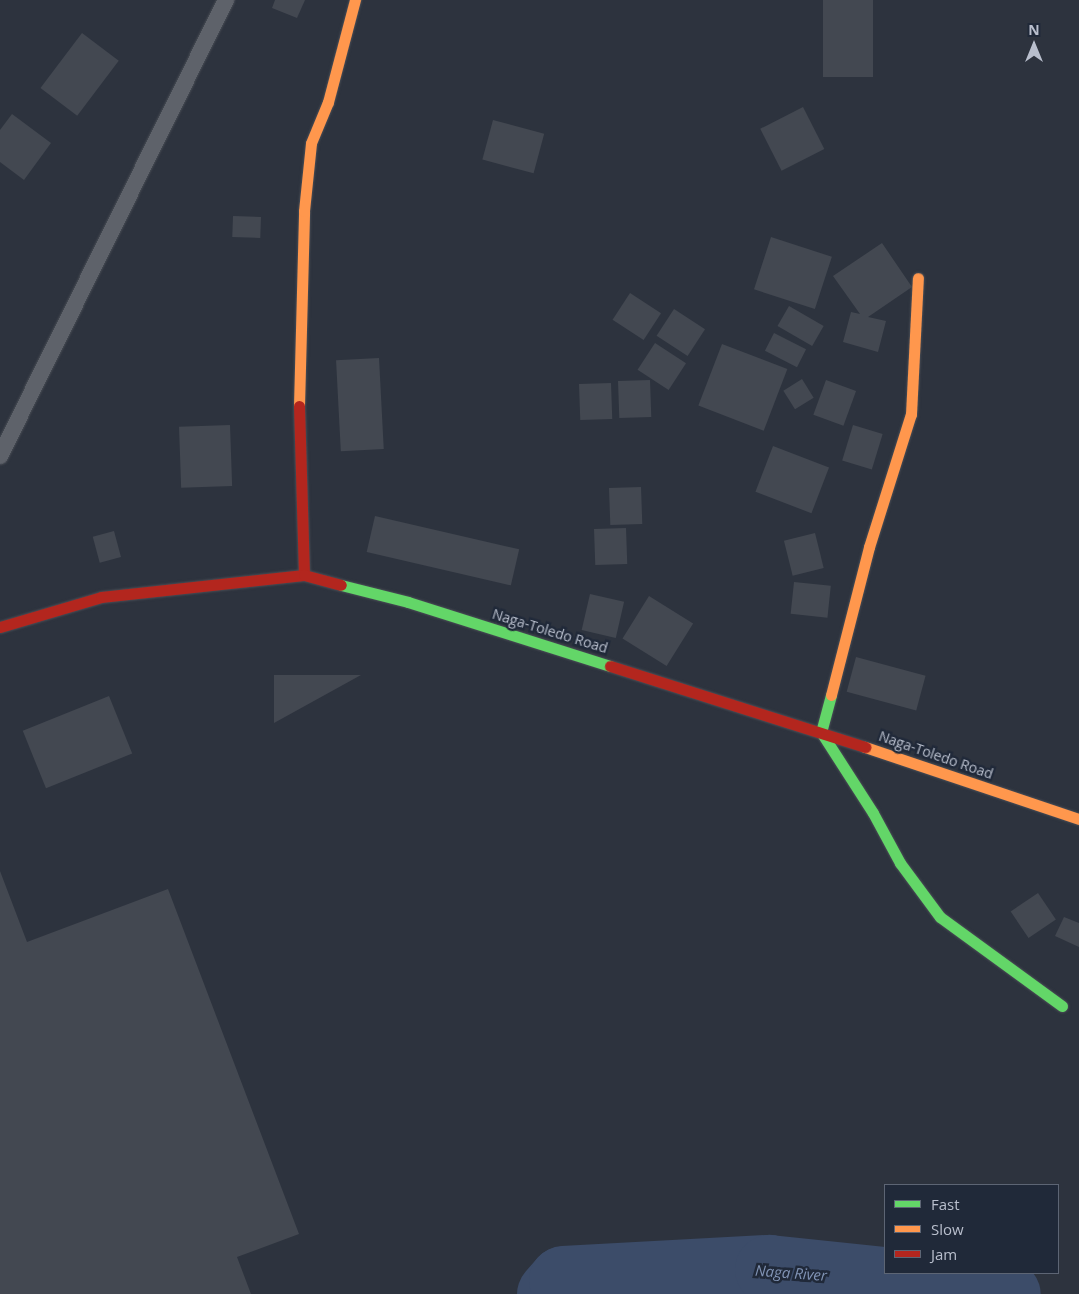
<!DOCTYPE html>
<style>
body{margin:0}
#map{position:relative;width:1079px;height:1294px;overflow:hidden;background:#2d333e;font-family:"Open Sans",sans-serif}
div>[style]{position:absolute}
.river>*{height:69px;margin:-34.5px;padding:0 34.5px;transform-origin:34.5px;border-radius:34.5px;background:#3c4c69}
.building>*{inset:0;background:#434851;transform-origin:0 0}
.roads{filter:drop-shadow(0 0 1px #4a4e56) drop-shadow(0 0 1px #4a4e56)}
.lane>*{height:16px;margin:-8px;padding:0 8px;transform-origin:8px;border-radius:8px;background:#5e626a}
.fast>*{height:11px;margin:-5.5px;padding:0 5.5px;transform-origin:5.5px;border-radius:5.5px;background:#63d668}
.slow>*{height:11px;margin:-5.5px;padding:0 5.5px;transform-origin:5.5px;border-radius:5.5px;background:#ff974d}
.jam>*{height:11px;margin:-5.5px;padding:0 5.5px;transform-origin:5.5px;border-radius:5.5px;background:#b3261e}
span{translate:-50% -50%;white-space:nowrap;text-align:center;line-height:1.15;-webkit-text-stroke:5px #202939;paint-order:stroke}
.street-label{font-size:14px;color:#b9bfcd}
.water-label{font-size:15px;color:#8093b4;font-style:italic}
.legend{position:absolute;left:884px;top:1184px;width:175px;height:90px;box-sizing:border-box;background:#202939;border:1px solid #5d6574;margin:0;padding:6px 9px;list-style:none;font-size:15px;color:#b9bfcd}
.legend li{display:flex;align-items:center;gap:10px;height:25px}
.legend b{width:25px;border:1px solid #5d6574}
.north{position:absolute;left:1009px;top:20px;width:50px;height:50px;-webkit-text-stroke:4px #202939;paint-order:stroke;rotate:0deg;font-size:14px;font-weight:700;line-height:20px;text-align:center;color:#b9bfcd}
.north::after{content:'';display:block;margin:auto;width:18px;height:22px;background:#b9bfcd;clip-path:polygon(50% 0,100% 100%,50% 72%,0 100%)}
</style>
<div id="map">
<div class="river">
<i style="left:551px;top:1294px;width:18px;rotate:-49deg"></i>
<i style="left:563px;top:1280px;width:206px;rotate:-3.1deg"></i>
<i style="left:769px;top:1269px;width:238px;rotate:6deg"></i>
</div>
<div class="building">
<i style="clip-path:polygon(275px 0,305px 0,297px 18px,272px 8px)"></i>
<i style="left:823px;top:0;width:50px;height:77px"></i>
<i style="left:82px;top:33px;width:46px;height:69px;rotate:37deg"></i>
<i style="left:803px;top:107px;width:47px;height:48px;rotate:63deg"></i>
<i style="clip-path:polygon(12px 114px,51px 143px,24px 180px,0 162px,0 130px)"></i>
<i style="left:493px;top:120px;width:53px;height:41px;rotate:15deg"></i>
<i style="left:233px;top:216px;width:28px;height:21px;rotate:2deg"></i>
<i style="left:771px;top:237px;width:64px;height:55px;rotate:18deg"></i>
<i style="clip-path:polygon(882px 243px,912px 287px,868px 317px,886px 321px,878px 352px,843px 342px,851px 312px,860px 314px,833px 276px)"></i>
<i style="left:630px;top:293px;width:37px;height:32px;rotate:33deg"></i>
<i style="left:789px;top:306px;width:40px;height:23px;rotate:30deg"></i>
<i style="left:674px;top:309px;width:37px;height:32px;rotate:33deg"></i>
<i style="left:774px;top:333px;width:36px;height:20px;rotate:27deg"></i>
<i style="left:655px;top:343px;width:37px;height:32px;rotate:33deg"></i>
<i style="left:722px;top:344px;width:70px;height:66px;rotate:21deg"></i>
<i style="left:379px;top:358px;width:91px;height:43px;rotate:87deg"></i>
<i style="left:802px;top:379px;width:22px;height:22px;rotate:58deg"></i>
<i style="left:650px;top:380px;width:37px;height:32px;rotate:88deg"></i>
<i style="left:826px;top:380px;width:32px;height:37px;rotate:20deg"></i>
<i style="left:611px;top:383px;width:36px;height:32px;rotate:88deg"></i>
<i style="left:230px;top:425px;width:61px;height:51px;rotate:88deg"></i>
<i style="left:853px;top:425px;width:31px;height:37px;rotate:17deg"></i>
<i style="left:773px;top:446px;width:60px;height:49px;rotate:21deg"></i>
<i style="left:641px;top:487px;width:37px;height:32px;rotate:88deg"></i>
<i style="left:375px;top:516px;width:148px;height:37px;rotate:13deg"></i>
<i style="left:626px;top:528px;width:36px;height:32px;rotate:88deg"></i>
<i style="left:114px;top:531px;width:27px;height:22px;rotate:75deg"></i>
<i style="left:815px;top:533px;width:36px;height:32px;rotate:76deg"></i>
<i style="left:794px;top:582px;width:37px;height:32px;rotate:6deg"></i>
<i style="left:590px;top:594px;width:35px;height:37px;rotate:13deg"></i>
<i style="left:649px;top:596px;width:52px;height:50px;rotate:32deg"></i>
<i style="left:856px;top:657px;width:72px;height:36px;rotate:15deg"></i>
<i style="clip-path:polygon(274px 675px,361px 675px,274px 723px)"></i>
<i style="left:109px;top:696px;width:62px;height:93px;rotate:68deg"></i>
<i style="clip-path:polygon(0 871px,27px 942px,168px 889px,299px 1234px,237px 1257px,251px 1294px,0 1294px)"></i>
<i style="left:1038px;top:893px;width:32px;height:33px;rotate:56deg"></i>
<i style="clip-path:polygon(1064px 917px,1079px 923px,1079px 947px,1055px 936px)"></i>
</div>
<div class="roads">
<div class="lane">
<i style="left:0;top:456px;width:509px;rotate:-63.64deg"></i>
</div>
<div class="fast">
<i style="left:341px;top:585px;width:69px;rotate:14.2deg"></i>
<i style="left:408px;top:602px;width:212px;rotate:17.6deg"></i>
<i style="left:831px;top:695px;width:38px;rotate:105deg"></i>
<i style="left:821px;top:732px;width:96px;rotate:57.3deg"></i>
<i style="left:873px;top:813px;width:57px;rotate:61.6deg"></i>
<i style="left:900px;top:863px;width:67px;rotate:53.5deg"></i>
<i style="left:940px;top:917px;width:151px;rotate:36.1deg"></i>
</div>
<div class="slow">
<i style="left:299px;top:406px;width:195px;rotate:-88.5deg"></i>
<i style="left:304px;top:211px;width:68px;rotate:-84.1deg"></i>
<i style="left:311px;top:143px;width:44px;rotate:-67.5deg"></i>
<i style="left:328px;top:102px;width:106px;rotate:-75.2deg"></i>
<i style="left:831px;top:695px;width:153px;rotate:-75.6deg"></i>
<i style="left:869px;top:547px;width:139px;rotate:-72.5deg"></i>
<i style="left:911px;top:414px;width:136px;rotate:-87.1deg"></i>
<i style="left:865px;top:747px;width:226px;rotate:18.6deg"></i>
</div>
<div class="jam">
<i style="left:299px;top:406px;width:169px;rotate:88.3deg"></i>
<i style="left:0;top:627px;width:105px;rotate:-16.5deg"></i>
<i style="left:101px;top:597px;width:204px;rotate:-6.2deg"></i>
<i style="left:304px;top:575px;width:38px;rotate:15deg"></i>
<i style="left:610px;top:666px;width:268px;rotate:17.6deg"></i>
</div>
</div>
<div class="street-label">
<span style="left:550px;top:631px;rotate:17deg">Naga-Toledo Road</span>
<span style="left:936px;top:755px;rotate:19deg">Naga-Toledo Road</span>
</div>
<div class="water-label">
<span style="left:791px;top:1273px;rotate:4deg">Naga River</span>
</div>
<ul class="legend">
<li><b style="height:6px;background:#63d668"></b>Fast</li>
<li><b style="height:6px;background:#ff974d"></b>Slow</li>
<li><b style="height:6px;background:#b3261e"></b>Jam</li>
</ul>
<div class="north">N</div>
</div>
